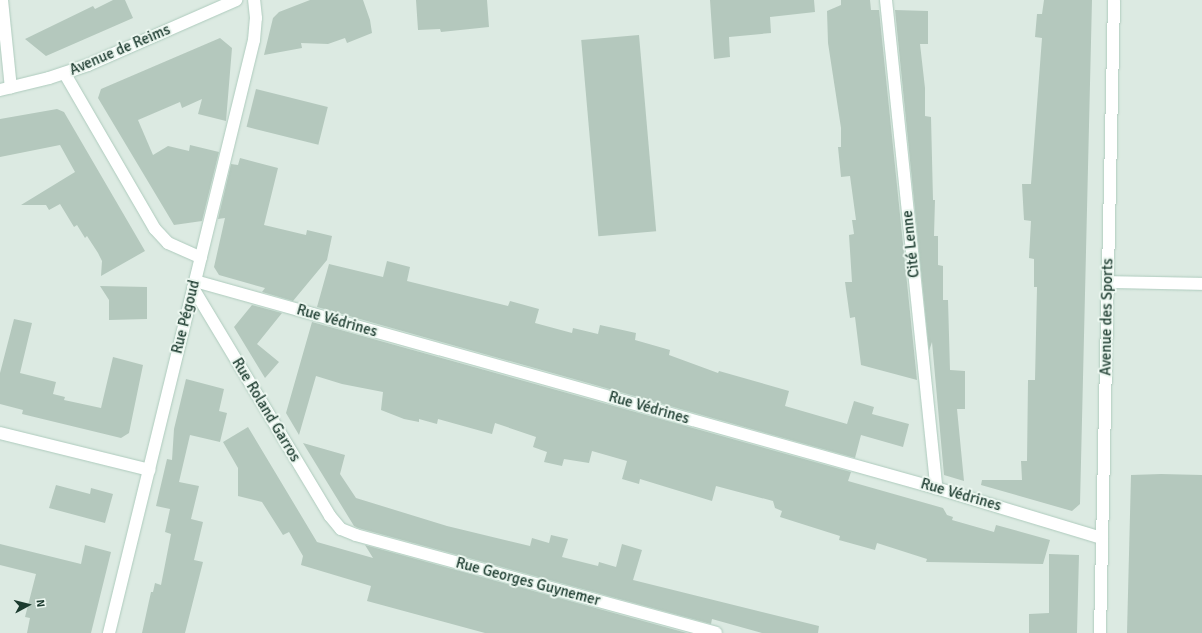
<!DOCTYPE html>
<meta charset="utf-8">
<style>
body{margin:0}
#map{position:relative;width:1202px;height:633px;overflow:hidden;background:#dceae2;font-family:Signika,sans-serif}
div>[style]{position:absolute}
.building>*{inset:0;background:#b4c8bd;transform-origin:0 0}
.roads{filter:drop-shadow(0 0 1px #aecbbd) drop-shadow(0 0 1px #aecbbd)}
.street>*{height:12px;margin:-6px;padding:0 6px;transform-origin:6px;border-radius:6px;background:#fff}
.secondary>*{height:12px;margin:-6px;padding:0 6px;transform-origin:6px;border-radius:6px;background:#fff}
span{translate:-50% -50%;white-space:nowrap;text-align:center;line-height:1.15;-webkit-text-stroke:4px #ecf7f0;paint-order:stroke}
.street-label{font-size:15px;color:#1c3b2f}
.north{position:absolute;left:8px;top:585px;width:40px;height:40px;-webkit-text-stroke:3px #ecf7f0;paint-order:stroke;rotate:83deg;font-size:11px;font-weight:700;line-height:16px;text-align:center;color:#1c3b2f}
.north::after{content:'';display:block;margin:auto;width:14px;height:18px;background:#1c3b2f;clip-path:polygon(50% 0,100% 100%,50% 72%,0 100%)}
</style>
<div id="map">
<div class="building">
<i style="clip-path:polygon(113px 0,125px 0,133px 18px,46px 56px,25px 39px,93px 6px,95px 9px)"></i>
<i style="clip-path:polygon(310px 0,363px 0,370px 20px,372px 33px,347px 43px,345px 38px,328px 44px,301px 43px,302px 48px,264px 55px,273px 18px,279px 12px)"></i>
<i style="clip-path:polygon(416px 0,487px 0,489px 27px,441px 32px,440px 29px,418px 30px)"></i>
<i style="clip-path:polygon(710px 0,814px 0,815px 12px,770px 17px,771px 33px,729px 37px,730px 57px,714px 59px)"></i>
<i style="clip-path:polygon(841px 0,870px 0,871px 10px,879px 10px,917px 380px,861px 365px,855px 317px,850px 318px,845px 282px,852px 282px,849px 235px,854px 234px,852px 220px,856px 220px,850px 176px,841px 177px,838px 147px,841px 147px,841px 128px,828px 43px,827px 11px,841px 5px)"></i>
<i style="clip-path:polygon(1044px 0,1092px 0,1080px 504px,1072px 511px,981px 485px,982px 480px,1022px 480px,1021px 461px,1027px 461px,1028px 380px,1035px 380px,1037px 287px,1034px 287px,1034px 259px,1029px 258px,1031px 221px,1024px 220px,1022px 184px,1031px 184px,1042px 38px,1035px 37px,1037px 14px,1042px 14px)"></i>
<i style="clip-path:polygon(895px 10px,928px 11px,928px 44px,920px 44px,925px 88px,925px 116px,931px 117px,933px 200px,935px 200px,934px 236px,938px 236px,938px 265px,943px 266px,943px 300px,948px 300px,950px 370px,965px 371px,965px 409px,957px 409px,964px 481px,944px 475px,932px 342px,929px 351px)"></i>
<i style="left:639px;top:35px;width:197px;height:58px;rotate:85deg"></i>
<i style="clip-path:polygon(220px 38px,232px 48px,226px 121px,198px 114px,202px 99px,182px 108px,180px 102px,138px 120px,153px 155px,168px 146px,189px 151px,190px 145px,219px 152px,202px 221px,174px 225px,98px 98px,101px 89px)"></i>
<i style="left:256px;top:89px;width:74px;height:39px;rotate:14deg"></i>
<i style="clip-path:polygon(57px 109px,64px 112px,145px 251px,101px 276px,102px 261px,98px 253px,87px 236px,85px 238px,77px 225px,74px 227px,60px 204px,49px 210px,46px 205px,21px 205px,75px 172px,60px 145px,0 157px,0 119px)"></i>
<i style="clip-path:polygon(240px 158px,278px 168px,264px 225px,306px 235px,307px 230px,332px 236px,327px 260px,293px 301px,262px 292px,265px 288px,219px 275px,214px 267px,225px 218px,218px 219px,231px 164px,238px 165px)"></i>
<i style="clip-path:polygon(387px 261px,410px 267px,407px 281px,508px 306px,510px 301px,539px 309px,535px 323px,572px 333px,573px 328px,598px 334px,600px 325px,636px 333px,635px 340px,670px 350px,669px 355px,718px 373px,719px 371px,789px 391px,785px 406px,847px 424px,854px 401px,874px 407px,872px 414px,909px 424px,903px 447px,861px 435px,855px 458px,317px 307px,329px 264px,383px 277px)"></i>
<i style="clip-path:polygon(100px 286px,147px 287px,147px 319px,109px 320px,109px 300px)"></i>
<i style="clip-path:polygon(252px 305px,282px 313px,257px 344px,279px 362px,265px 378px,234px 327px)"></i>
<i style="clip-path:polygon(14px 319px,32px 323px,20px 373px,56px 382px,53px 394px,65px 397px,64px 400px,101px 408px,113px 357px,143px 365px,129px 433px,121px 438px,22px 414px,23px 410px,0 404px,0 373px)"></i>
<i style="clip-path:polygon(312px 322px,851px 472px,848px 481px,943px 508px,947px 515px,953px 517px,952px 520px,994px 532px,996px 525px,1050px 540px,1043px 564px,926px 562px,927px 559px,877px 543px,875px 550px,839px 540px,840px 536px,780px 517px,782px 511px,775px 508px,773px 501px,716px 486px,712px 501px,640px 479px,639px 484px,622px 479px,627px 461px,592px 451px,589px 463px,564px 459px,562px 466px,544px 462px,547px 452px,533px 447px,536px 437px,495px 423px,492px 434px,438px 419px,437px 424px,419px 419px,419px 422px,404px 419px,381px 410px,383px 392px,342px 384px,316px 376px,299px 435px,286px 413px)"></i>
<i style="clip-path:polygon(186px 379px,224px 389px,219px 411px,227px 413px,220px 442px,190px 435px,179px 482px,199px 486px,191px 519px,203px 522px,194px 560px,203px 562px,185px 633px,142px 633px,151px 592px,153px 592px,155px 583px,161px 585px,171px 534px,165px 532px,170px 509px,156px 506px,167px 459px,172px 460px,174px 429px)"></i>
<i style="clip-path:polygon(248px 427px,317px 542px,373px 558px,365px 545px,687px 633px,485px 633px,367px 601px,371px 586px,301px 565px,303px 556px,289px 532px,283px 535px,262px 502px,238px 496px,238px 468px,223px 442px)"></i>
<i style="clip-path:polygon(303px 443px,345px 455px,340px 474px,356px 498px,447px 526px,530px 546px,532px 538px,549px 543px,551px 535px,568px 539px,562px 557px,598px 566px,599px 562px,616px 567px,622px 544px,642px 550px,633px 580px,819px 626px,818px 633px,762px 633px,712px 619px,711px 624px,358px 528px,354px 526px)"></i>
<i style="clip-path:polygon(1161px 474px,1202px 475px,1202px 633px,1127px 633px,1131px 475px)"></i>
<i style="clip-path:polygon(56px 485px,90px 494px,91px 488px,113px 494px,105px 523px,49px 508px)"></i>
<i style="clip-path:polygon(0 544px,81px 564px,85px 545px,111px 552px,91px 633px,27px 633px,30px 618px,25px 617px,36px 574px,0 565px)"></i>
<i style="clip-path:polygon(1049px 554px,1079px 555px,1077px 633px,1029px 633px,1029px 614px,1049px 613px)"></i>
</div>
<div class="roads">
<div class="street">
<i style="left:2px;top:0;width:88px;rotate:84.2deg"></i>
<i style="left:886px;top:0;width:491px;rotate:84.1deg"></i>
<i style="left:65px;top:74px;width:179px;rotate:59.9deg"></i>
<i style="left:155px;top:229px;width:19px;rotate:47deg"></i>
<i style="left:168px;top:243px;width:36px;rotate:24deg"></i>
<i style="left:195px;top:281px;width:769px;rotate:15.61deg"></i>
<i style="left:936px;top:488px;width:173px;rotate:16.8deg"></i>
<i style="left:1108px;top:282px;width:94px;rotate:1.2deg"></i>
<i style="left:193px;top:288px;width:266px;rotate:59deg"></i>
<i style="left:330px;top:516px;width:17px;rotate:50deg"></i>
<i style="left:341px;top:529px;width:16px;rotate:22deg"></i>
<i style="left:356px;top:535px;width:373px;rotate:15.2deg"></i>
<i style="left:0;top:433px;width:154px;rotate:13.9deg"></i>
<i style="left:109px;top:633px;width:610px;rotate:-76.26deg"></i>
<i style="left:254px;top:40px;width:22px;rotate:-85deg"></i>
<i style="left:256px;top:18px;width:18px;rotate:-96deg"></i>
<i style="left:1100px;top:633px;width:633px;rotate:-88.73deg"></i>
</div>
<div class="secondary">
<i style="left:0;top:90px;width:50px;rotate:-13.8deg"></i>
<i style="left:49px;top:78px;width:41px;rotate:-18.4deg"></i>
<i style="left:88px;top:65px;width:162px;rotate:-23.7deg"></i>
</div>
</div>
<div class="street-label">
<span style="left:120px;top:50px;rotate:-23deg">Avenue de Reims</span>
<span style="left:911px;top:244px;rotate:-96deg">Cité Lenne</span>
<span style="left:186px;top:317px;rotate:-76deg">Rue Pégoud</span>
<span style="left:1107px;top:317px;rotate:-89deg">Avenue des Sports</span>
<span style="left:337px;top:321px;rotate:16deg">Rue Védrines</span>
<span style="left:649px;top:408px;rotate:16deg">Rue Védrines</span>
<span style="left:266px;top:410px;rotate:59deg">Rue Roland Garros</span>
<span style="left:961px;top:495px;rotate:16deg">Rue Védrines</span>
<span style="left:528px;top:582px;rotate:15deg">Rue Georges Guynemer</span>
</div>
<div class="north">N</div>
</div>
